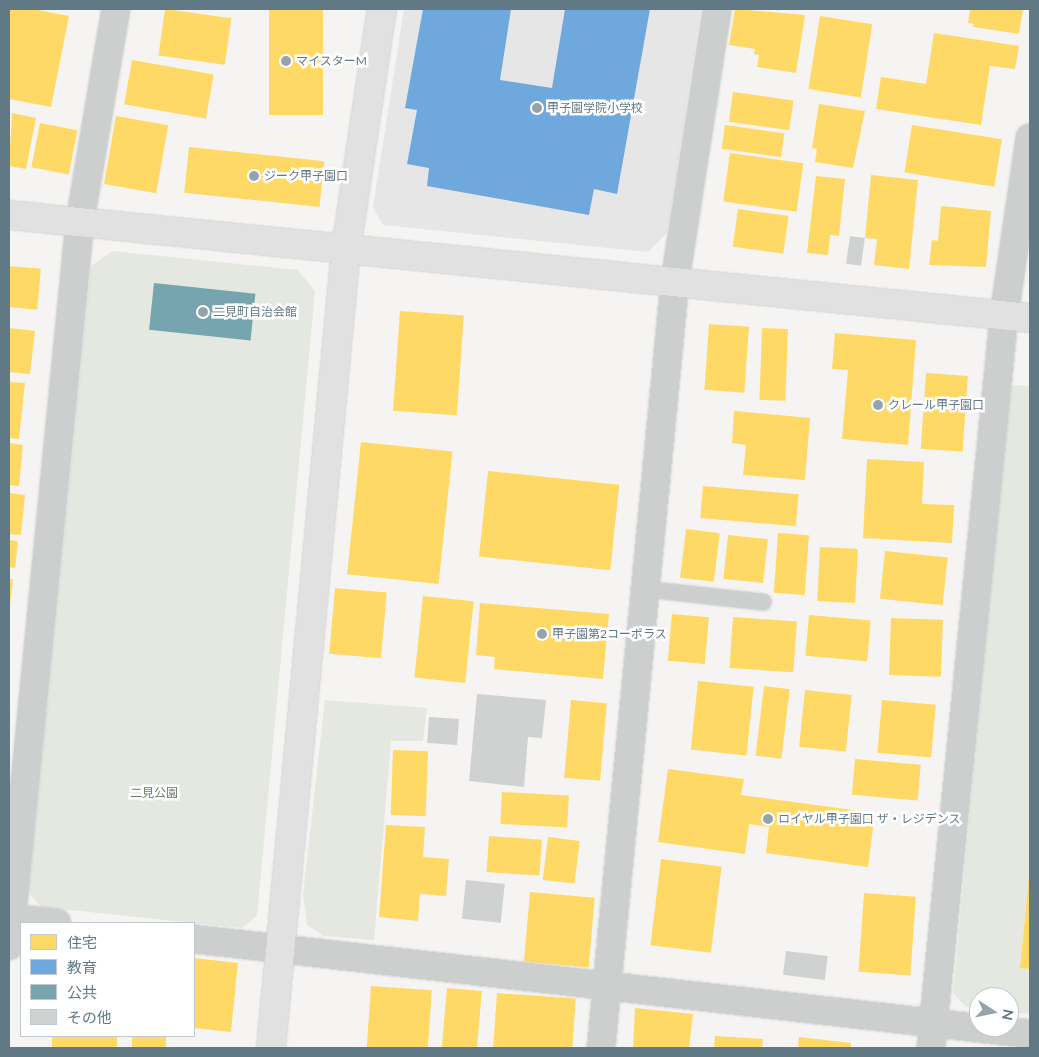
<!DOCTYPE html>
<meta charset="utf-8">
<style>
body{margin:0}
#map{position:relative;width:1039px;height:1057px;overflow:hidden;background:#f5f4f2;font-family:Lato,"Noto Sans JP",sans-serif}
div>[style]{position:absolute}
.built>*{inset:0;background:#e5e6e5}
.green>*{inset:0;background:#e4e8e0}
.homes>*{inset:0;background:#ffd966;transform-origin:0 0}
.schools>*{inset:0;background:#6fa8dc}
.public>*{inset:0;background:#76a5af;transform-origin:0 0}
.building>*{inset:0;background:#d0d1d1;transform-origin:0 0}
.roads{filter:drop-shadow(0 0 1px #cfd1d2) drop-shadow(0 0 1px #cfd1d2)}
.lane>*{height:16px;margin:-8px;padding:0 8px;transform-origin:8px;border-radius:8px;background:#cdcfcf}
.street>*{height:28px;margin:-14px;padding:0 14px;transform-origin:14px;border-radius:14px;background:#cdcfcf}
.secondary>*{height:28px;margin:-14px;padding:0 14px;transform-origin:14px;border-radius:14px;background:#e1e1e2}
.dots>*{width:14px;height:14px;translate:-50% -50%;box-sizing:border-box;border:2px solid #fff;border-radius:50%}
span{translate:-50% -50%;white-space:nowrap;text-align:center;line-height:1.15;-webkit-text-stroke:5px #fff;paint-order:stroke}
.poi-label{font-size:12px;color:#617885}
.left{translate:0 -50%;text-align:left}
.park-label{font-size:12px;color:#687c61}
.frame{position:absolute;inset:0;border:10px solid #617885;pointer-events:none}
.legend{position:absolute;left:20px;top:922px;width:175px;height:115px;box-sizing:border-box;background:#fff;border:1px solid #c0c9ce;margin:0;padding:6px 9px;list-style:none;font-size:15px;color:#617885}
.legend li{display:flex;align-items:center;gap:10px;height:25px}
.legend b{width:25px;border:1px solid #c0c9ce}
.north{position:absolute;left:969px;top:987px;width:50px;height:50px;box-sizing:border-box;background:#fff;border:1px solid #c0c9ce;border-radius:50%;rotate:101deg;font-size:14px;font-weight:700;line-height:20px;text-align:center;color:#617885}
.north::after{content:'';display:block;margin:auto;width:18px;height:22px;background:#95a3ab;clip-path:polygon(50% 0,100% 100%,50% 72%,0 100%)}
</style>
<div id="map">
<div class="built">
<i style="clip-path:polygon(404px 9px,701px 9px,667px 233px,648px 252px,383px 225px,373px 207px)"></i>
</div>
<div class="green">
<i style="clip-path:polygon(112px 251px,298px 270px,315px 291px,257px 916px,242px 928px,41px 907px,29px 893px,91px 266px)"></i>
<i style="clip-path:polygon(1010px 385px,1030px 386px,1030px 862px,1020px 967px,1030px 969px,1030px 1014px,1009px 1012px,1009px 997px,979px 997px,979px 1008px,966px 1007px,953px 993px)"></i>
<i style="clip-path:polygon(325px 700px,427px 708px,423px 741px,391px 741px,374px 940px,324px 936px,307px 925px,303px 895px)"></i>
</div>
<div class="homes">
<i style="clip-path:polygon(9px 9px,33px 9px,69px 16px,51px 107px,9px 99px)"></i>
<i style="left:165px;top:9px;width:67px;height:47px;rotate:8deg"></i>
<i style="left:269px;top:9px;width:54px;height:106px"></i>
<i style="clip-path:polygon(735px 9px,805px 15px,796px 73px,757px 67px,759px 55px,754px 54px,755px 49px,729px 45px)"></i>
<i style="clip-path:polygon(970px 9px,1023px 9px,1019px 34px,973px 27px,974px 24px,968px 23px)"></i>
<i style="left:820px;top:16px;width:53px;height:74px;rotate:9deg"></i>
<i style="clip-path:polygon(934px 33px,1019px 46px,1015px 69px,990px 66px,981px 125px,876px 109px,881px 77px,926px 84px)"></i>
<i style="left:132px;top:60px;width:83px;height:45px;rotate:10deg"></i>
<i style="left:733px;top:92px;width:61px;height:30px;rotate:8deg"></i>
<i style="clip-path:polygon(819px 104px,865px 111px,853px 168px,815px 162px,817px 149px,812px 148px)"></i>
<i style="clip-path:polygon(12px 113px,36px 118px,26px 169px,9px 166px)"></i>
<i style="left:116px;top:116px;width:53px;height:69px;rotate:10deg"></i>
<i style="left:40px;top:123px;width:38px;height:45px;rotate:11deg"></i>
<i style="left:725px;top:125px;width:60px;height:24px;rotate:8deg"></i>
<i style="left:912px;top:125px;width:91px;height:48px;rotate:9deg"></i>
<i style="left:189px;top:147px;width:136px;height:46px;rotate:6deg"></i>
<i style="left:730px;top:153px;width:74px;height:49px;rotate:8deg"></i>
<i style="clip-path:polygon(871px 175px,918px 180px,909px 269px,874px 265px,877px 239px,865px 238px)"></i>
<i style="clip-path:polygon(816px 176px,845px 179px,839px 236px,830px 235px,828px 255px,807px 253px)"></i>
<i style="clip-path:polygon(941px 206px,991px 211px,986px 267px,929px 265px,932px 240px,938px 241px)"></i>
<i style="left:738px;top:209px;width:51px;height:38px;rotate:8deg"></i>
<i style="left:9px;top:266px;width:32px;height:41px;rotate:5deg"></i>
<i style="left:400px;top:311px;width:64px;height:100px;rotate:4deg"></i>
<i style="left:709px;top:324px;width:40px;height:66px;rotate:4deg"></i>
<i style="clip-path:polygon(9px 328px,35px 331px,30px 374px,9px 372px)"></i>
<i style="left:762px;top:328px;width:26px;height:72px;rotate:2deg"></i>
<i style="clip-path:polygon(835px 333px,916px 340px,908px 445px,842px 439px,848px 370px,832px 369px)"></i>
<i style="left:926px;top:373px;width:42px;height:76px;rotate:4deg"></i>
<i style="clip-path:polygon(9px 382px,25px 383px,19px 439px,9px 438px)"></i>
<i style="clip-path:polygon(734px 411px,810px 418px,805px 480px,743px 475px,746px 445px,732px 443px)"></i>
<i style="left:361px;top:442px;width:92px;height:133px;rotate:6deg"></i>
<i style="clip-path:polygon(9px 443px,23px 445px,19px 486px,9px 485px)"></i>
<i style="clip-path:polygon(867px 459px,924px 462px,922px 504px,954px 505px,952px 543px,863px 538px)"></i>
<i style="left:488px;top:471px;width:132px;height:86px;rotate:6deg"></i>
<i style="left:703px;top:486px;width:96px;height:32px;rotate:5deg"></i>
<i style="clip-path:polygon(9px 493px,25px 495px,21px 535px,9px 534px)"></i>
<i style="left:686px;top:529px;width:34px;height:49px;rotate:7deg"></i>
<i style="left:778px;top:533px;width:31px;height:60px;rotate:4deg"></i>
<i style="left:728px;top:535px;width:40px;height:44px;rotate:6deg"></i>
<i style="clip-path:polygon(9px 540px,18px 541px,15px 568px,9px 567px)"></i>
<i style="left:820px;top:547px;width:38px;height:54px;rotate:3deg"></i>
<i style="left:885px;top:551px;width:63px;height:48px;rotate:6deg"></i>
<i style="clip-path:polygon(9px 579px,13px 579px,10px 605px,9px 605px)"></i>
<i style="left:335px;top:588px;width:52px;height:66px;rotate:5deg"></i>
<i style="left:423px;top:596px;width:51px;height:82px;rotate:6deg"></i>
<i style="clip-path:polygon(480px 603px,609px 614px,603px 679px,494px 669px,495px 657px,476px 655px)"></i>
<i style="left:672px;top:614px;width:37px;height:47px;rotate:5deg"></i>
<i style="left:809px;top:615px;width:62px;height:41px;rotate:5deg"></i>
<i style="left:733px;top:617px;width:64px;height:51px;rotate:4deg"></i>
<i style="left:891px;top:618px;width:52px;height:57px;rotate:2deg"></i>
<i style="left:698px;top:681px;width:56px;height:69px;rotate:6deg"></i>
<i style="left:764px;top:686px;width:26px;height:70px;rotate:7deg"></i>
<i style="left:805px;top:690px;width:47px;height:57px;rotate:6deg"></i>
<i style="left:571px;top:700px;width:36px;height:78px;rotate:5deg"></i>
<i style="left:882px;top:700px;width:54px;height:53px;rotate:5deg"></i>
<i style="left:393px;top:750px;width:35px;height:65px;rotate:2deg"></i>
<i style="left:855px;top:759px;width:66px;height:36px;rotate:5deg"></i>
<i style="clip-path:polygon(668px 769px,744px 779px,741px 795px,875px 813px,868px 867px,766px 853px,769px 827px,749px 824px,745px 854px,658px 842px)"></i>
<i style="left:502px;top:792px;width:67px;height:32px;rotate:3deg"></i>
<i style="clip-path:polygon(386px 825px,425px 827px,423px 857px,449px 859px,446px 896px,420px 894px,418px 921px,379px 917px)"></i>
<i style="left:489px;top:836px;width:53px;height:36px;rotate:4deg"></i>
<i style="left:548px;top:837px;width:32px;height:43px;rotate:7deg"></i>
<i style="left:661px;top:859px;width:61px;height:87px;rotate:7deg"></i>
<i style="clip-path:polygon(1029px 875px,1030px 875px,1030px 969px,1020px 968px)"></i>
<i style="left:530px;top:892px;width:65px;height:70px;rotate:5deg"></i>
<i style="left:864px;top:893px;width:52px;height:79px;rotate:4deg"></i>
<i style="clip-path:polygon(194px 958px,238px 963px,231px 1032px,194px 1028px)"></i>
<i style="left:371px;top:986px;width:61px;height:62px;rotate:4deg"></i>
<i style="left:447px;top:988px;width:35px;height:60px;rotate:5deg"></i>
<i style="left:497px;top:993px;width:79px;height:55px;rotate:4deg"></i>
<i style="clip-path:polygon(635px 1008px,693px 1014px,689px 1048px,633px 1048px)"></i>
<i style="left:52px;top:1036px;width:65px;height:12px"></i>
<i style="left:132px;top:1036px;width:34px;height:12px"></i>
<i style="clip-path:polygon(715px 1036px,763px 1039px,762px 1048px,714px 1048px)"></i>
<i style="clip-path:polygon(799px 1037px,851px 1043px,851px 1048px,798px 1048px)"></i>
</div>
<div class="schools">
<i style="clip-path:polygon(423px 9px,511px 9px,500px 80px,552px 88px,565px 9px,650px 9px,617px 194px,594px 189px,589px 215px,427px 186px,429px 168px,407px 164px,417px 110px,405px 108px)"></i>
</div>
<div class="public">
<i style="left:154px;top:283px;width:102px;height:47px;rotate:6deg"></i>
</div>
<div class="building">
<i style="left:850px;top:236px;width:15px;height:28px;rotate:8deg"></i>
<i style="clip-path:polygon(477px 694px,546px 700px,542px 738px,528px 737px,524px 787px,469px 781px)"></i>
<i style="left:429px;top:717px;width:30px;height:26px;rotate:4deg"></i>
<i style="left:466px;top:880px;width:39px;height:39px;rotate:6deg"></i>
<i style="left:786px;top:951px;width:42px;height:24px;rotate:7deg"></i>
</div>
<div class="roads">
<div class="lane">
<i style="left:645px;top:589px;width:119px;rotate:6.3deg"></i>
</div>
<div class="street">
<i style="left:9px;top:918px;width:48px;rotate:5.9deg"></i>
<i style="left:194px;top:939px;width:841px;rotate:6.48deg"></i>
<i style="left:9px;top:946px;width:728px;rotate:-84.41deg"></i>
<i style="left:80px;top:221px;width:215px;rotate:-80.4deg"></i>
<i style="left:601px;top:1048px;width:771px;rotate:-84.49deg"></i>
<i style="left:675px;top:281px;width:275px;rotate:-81.2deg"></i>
<i style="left:931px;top:1048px;width:736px;rotate:-84.3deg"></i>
<i style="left:1004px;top:316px;width:180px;rotate:-81.7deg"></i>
</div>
<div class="secondary">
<i style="left:9px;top:215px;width:1026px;rotate:5.76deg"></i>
<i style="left:271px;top:1048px;width:803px;rotate:-84.64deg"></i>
<i style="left:346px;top:249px;width:243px;rotate:-81.5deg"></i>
</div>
</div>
<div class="dots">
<i style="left:286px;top:61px;background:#95a3ab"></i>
<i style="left:537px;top:108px;background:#95a3ab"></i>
<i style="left:254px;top:176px;background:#95a3ab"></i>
<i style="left:203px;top:312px;background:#95a3ab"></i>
<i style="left:878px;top:405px;background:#95a3ab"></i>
<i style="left:542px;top:634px;background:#95a3ab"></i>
<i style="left:768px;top:819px;background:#95a3ab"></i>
</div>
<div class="poi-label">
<span class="left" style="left:296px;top:61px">マイスターM</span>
<span class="left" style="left:547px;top:108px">甲子園学院小学校</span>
<span class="left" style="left:264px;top:176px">ジーク甲子園口</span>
<span class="left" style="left:213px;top:312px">二見町自治会館</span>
<span class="left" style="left:888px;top:405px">クレール甲子園口</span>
<span class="left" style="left:552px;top:634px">甲子園第2コーポラス</span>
<span class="left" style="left:778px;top:819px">ロイヤル甲子園口 ザ・レジデンス</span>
</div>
<div class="park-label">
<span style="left:154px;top:793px">二見公園</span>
</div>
<div class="frame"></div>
<ul class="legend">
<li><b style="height:14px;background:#ffd966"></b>住宅</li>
<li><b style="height:14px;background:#6fa8dc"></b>教育</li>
<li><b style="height:14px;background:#76a5af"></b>公共</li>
<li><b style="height:14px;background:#d0d1d1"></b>その他</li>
</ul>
<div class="north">N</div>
</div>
